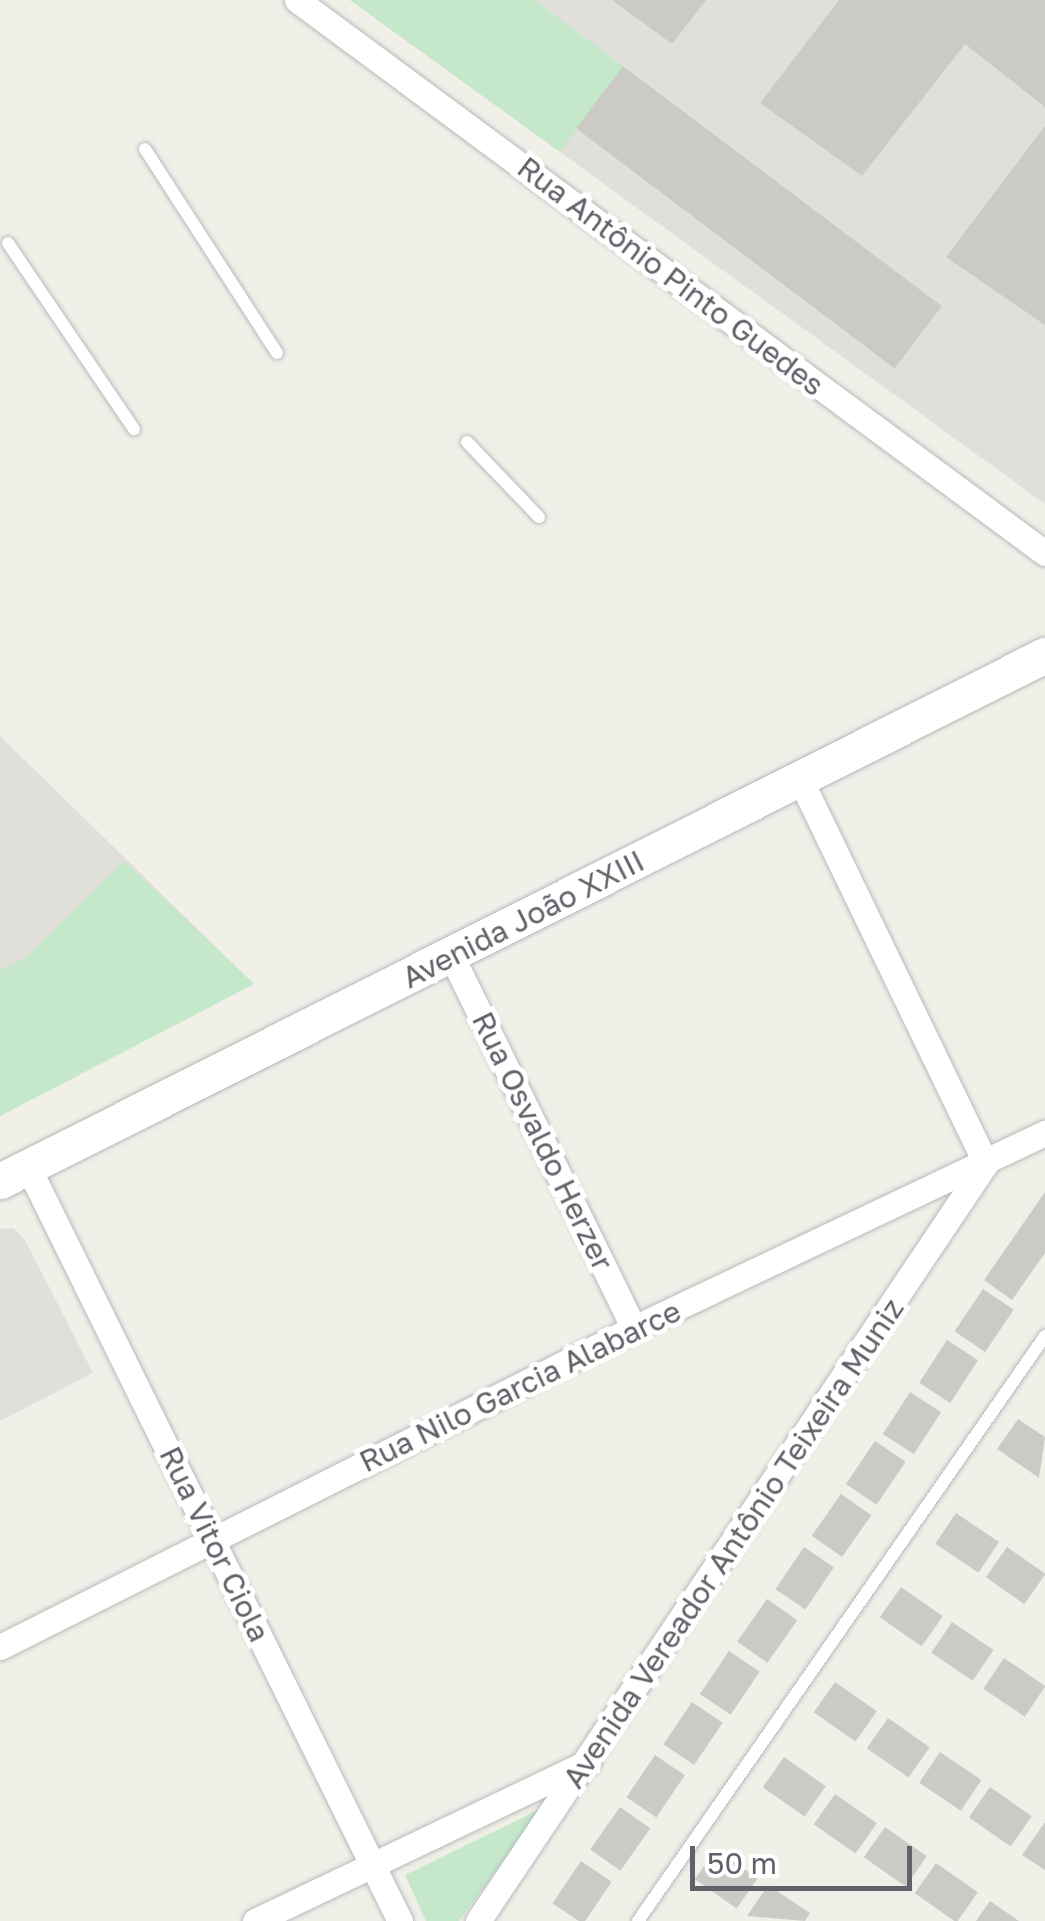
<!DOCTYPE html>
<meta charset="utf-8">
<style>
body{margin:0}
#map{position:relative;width:1045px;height:1921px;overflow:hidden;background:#f1f0e8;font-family:"Golos Text",sans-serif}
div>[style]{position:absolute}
.industrial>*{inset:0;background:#e0dfda}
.green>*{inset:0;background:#c4e8c9}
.building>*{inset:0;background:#cccac5;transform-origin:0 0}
.roads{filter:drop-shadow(0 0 2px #b8b9be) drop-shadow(0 0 2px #b8b9be)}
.service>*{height:12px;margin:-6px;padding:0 6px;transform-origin:6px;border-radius:6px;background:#fff}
.minor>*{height:25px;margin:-12.5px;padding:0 12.5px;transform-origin:12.5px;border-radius:12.5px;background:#fff}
.secondary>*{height:35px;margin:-17.5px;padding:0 17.5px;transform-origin:17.5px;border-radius:17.5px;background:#fff}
span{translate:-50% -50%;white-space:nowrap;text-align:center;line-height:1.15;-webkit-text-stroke:10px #fff;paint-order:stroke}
.street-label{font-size:30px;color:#5f6268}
.scale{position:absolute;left:690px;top:1846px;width:222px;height:45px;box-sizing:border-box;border:5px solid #5f6268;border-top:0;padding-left:12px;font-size:30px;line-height:35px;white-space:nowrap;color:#5f6268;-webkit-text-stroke:8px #fff;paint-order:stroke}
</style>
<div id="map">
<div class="industrial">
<i style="clip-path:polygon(350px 0,1045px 0,1045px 504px,560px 152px)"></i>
<i style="clip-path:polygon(0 736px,254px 984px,0 1116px)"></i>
<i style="clip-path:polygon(13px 1228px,25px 1240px,93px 1373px,0 1421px,0 1229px)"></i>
</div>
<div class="green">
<i style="clip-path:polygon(350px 0,534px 0,623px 66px,560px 152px)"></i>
<i style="clip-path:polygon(124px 861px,254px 984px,0 1116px,0 970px,25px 958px)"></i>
<i style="clip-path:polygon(542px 1808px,459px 1921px,426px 1921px,405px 1875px)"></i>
</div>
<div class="building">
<i style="clip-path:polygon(612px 0,706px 0,672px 44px)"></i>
<i style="clip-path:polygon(839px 0,1045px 0,1045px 107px,965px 44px,862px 176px,760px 103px)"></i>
<i style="left:623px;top:66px;width:399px;height:78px;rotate:37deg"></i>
<i style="clip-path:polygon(1045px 126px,1045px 325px,946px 257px)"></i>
<i style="clip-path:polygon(1045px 1192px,1045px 1253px,1012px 1300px,984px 1280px)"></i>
<i style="left:983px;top:1289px;width:37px;height:51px;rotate:34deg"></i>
<i style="left:947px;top:1340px;width:37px;height:51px;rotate:33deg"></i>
<i style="left:910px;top:1392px;width:37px;height:50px;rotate:33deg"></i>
<i style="clip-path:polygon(1018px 1419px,1045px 1437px,1039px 1478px,997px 1449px)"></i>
<i style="left:875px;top:1441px;width:37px;height:52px;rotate:34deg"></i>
<i style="left:841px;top:1494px;width:37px;height:51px;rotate:35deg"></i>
<i style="left:956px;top:1513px;width:52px;height:37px;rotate:34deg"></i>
<i style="left:804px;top:1547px;width:36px;height:51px;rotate:34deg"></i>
<i style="left:1007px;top:1547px;width:47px;height:37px;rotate:35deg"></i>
<i style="left:901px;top:1587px;width:51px;height:37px;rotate:35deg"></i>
<i style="left:767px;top:1599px;width:37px;height:52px;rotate:35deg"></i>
<i style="left:952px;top:1622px;width:50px;height:37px;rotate:34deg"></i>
<i style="left:729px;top:1651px;width:37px;height:52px;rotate:34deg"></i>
<i style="left:1004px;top:1658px;width:50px;height:37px;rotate:34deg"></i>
<i style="left:835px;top:1682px;width:51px;height:37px;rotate:35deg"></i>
<i style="left:692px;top:1702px;width:37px;height:51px;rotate:34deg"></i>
<i style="left:888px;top:1718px;width:51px;height:37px;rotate:35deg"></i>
<i style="left:940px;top:1752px;width:50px;height:37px;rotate:34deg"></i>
<i style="left:655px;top:1755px;width:36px;height:51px;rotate:34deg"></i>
<i style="left:784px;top:1757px;width:51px;height:37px;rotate:35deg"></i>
<i style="left:990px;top:1787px;width:51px;height:37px;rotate:35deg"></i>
<i style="left:835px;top:1794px;width:51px;height:37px;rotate:35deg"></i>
<i style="left:620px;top:1807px;width:37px;height:52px;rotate:35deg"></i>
<i style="clip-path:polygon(1045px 1822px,1045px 1870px,1022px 1855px)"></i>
<i style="left:885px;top:1827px;width:51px;height:37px;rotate:35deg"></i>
<i style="left:716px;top:1849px;width:51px;height:37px;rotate:35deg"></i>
<i style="left:581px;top:1861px;width:37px;height:51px;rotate:34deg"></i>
<i style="left:936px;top:1863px;width:51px;height:37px;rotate:35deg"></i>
<i style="clip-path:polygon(768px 1885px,810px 1913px,805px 1921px,747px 1916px)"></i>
<i style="clip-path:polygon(990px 1901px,1019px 1921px,976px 1921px)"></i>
</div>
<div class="roads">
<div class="service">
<i style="left:145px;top:149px;width:243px;rotate:57.1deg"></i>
<i style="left:8px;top:243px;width:225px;rotate:55.9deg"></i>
<i style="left:467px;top:442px;width:104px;rotate:46.2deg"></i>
<i style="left:638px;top:1921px;width:713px;rotate:-55.17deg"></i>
</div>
<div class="minor">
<i style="left:297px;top:0;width:930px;rotate:36.48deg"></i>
<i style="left:800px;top:779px;width:427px;rotate:64.2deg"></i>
<i style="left:451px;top:955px;width:415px;rotate:63.9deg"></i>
<i style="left:28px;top:1167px;width:841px;rotate:63.74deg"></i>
<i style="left:0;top:1647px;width:710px;rotate:-26.71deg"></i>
<i style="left:634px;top:1328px;width:455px;rotate:-25.4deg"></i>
<i style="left:255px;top:1921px;width:369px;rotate:-25.5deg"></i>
<i style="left:478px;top:1921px;width:912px;rotate:-56.17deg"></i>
</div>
<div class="secondary">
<i style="left:0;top:1181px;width:1170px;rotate:-26.72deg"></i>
</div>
</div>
<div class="street-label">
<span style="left:671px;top:276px;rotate:37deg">Rua Antônio Pinto Guedes</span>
<span style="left:523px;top:919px;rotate:-27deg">Avenida João XXIII</span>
<span style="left:543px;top:1141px;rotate:64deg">Rua Osvaldo Herzer</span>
<span style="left:520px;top:1386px;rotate:-26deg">Rua Nilo Garcia Alabarce</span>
<span style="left:733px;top:1543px;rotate:-56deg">Avenida Vereador Antônio Teixeira Muniz</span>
<span style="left:215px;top:1544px;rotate:64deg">Rua Vitor Ciola</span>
</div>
<div class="scale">50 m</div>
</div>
